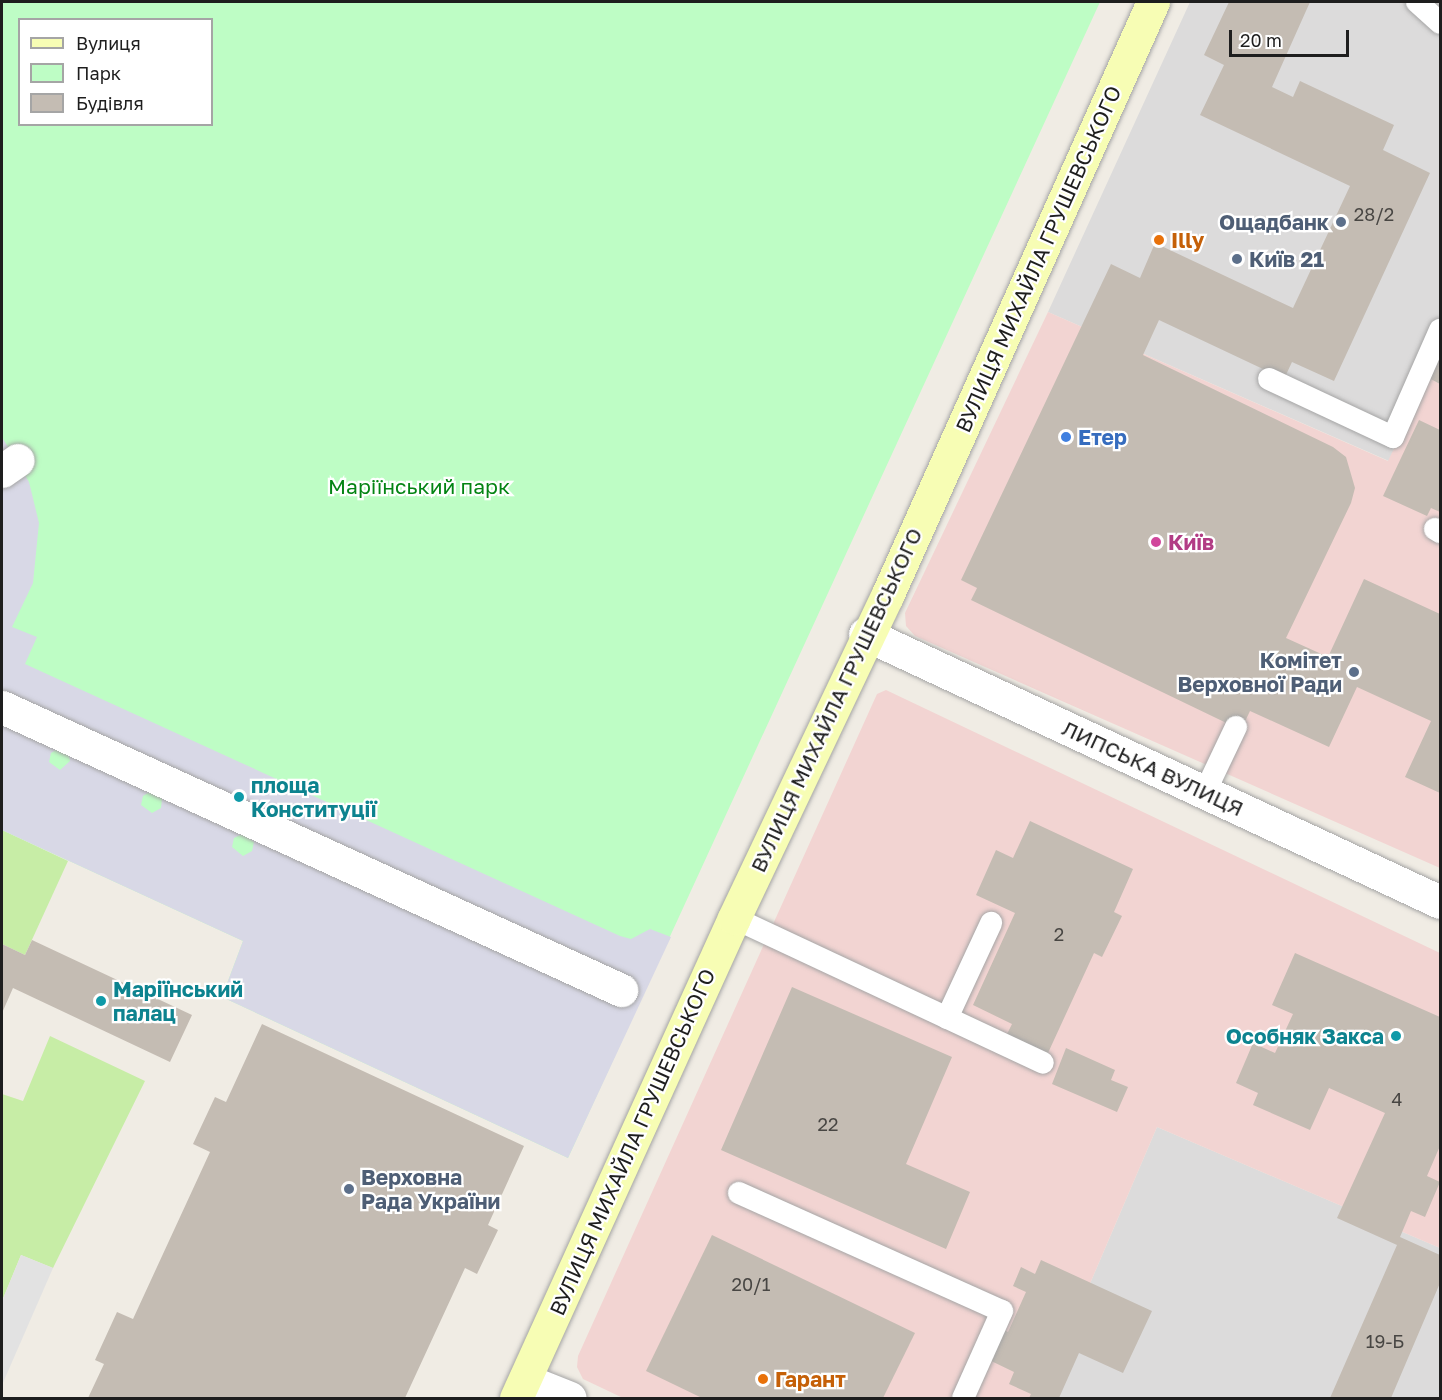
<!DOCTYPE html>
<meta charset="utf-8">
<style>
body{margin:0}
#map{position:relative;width:1442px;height:1400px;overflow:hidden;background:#f0ece4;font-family:"Golos Text",sans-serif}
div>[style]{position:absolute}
.residential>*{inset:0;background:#dcdbdb}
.commercial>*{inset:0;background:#f2d4d2}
.grass>*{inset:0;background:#c7eda6}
.park>*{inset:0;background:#befdc5}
.parking>*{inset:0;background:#e2e2e2}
.plaza>*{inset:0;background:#d8d8e6}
.building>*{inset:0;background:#c4bcb3}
.roads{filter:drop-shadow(0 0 2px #a5a5a5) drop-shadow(0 0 2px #a5a5a5)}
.service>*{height:22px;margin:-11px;padding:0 11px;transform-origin:11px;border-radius:11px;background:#fff}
.pedestrian>*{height:33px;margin:-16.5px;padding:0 16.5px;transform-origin:16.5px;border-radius:16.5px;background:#fff}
.minor>*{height:33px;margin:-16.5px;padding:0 16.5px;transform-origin:16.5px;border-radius:16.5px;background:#fff}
.tertiary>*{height:33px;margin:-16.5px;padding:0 16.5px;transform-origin:16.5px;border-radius:16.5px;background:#fff}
.secondary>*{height:33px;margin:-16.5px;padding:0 16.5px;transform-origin:16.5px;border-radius:16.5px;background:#f7fdb4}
.dots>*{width:16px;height:16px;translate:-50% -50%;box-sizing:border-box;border:3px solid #fff;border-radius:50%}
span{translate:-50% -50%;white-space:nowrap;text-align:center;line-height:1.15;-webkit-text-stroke:4.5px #fff;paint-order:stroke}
.number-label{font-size:18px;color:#484643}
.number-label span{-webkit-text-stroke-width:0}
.service-label{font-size:21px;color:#4e5e75;font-weight:700}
.right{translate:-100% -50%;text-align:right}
.left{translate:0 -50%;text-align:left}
.food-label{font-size:21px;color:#c56008;font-weight:700}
.street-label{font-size:21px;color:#1e1e1e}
.shop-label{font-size:21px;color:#366cbe;font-weight:700}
.park-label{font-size:21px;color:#048414}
.hotel-label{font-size:21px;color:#b23c85;font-weight:700}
.culture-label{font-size:21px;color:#0d838f;font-weight:700}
.frame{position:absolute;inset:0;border:3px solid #1e1e1e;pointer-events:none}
.legend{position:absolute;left:18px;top:18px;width:195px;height:108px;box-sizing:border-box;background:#fff;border:2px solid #a5a5a5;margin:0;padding:8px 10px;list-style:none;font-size:18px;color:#1e1e1e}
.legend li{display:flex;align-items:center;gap:12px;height:30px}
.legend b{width:30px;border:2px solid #a5a5a5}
.scale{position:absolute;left:1229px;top:30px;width:120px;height:27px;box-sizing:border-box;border:3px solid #1e1e1e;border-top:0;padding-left:8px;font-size:18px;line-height:21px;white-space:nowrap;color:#1e1e1e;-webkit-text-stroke:4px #fff;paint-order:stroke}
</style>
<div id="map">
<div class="residential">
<i style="clip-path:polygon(1190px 2px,1440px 2px,1440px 384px,1427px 378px,1389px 461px,1048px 312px)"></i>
<i style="clip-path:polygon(1157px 1127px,1440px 1248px,1440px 1398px,1041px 1398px)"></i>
</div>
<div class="commercial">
<i style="clip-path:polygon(1048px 312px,1388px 461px,1428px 377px,1440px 384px,1440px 868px,915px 636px,906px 626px,905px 613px)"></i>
<i style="clip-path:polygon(886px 690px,1440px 953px,1440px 1248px,1157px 1127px,1041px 1398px,623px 1398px,583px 1379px,577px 1367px,578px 1356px,877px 694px)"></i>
</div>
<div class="grass">
<i style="clip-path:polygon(2px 830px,68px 861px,25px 955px,2px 944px)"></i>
<i style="clip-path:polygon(50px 1036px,145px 1081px,53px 1268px,21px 1255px,2px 1301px,2px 1094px,23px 1101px)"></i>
</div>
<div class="park">
<i style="clip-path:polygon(evenodd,2px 2px,1100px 2px,568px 1158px,222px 997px,243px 941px,2px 830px,2px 2px,20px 20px,212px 20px,212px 124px,20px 124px,20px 20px)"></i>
</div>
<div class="parking">
<i style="clip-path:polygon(21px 1255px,53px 1268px,2px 1385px,2px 1301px)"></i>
</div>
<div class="plaza">
<i style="clip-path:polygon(evenodd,2px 437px,29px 482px,39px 523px,33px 583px,12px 627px,37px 637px,25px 664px,620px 936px,631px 939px,650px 929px,671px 937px,568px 1158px,222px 997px,243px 941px,2px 830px,2px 437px,59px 748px,68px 752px,70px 761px,60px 770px,49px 762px,51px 753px,59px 748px,2px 437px,151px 791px,162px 799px,161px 808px,152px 813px,141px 805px,143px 796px,151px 791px,2px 437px,242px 834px,254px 842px,252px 851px,243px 856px,232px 847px,234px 838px,242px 834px)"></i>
</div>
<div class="building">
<i style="clip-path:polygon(1229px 2px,1310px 2px,1272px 87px,1293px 97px,1300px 81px,1394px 125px,1383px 150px,1430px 173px,1334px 381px,1292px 362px,1284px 379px,1159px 320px,1143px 355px,1333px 447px,1346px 457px,1355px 488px,1351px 503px,1286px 638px,1328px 657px,1364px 579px,1440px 614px,1440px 793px,1405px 777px,1431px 721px,1357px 687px,1329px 747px,1250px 711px,1241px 730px,971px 600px,977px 588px,961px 580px,1111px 264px,1140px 278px,1155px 243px,1293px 308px,1350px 186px,1200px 115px,1224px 65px,1204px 55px)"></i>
<i style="clip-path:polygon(1440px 350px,1440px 384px,1427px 377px)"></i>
<i style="clip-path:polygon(1419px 420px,1440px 430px,1440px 512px,1431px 508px,1427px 516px,1383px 496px)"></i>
<i style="clip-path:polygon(1030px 821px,1133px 869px,1114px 912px,1122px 916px,1102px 957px,1094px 953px,1048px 1053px,1007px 1034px,1012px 1024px,973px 1005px,1015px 913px,976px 895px,996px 850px,1013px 858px)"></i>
<i style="clip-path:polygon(32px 940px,192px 1015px,170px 1062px,13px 988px,2px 1013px,2px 944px,25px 955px)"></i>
<i style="clip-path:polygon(1295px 953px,1440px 1017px,1440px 1146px,1427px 1176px,1440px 1182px,1425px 1217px,1411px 1211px,1400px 1237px,1440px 1255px,1440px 1283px,1391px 1398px,1330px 1398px,1397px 1245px,1337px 1218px,1385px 1113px,1329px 1088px,1310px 1130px,1253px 1105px,1258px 1093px,1236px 1083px,1253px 1043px,1275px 1053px,1293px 1014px,1272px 1005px)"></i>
<i style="clip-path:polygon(792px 987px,952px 1057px,906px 1164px,970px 1192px,946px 1249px,721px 1150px)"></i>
<i style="clip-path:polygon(262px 1024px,524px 1146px,488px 1225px,498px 1230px,477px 1274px,465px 1268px,405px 1398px,88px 1398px,104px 1364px,95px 1360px,117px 1312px,133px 1319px,210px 1152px,193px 1144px,215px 1097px,226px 1102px)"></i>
<i style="clip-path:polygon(1066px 1048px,1115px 1070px,1111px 1080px,1128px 1087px,1117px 1112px,1052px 1084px)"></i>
<i style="clip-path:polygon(712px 1235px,915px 1333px,883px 1398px,702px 1398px,646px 1371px)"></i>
<i style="clip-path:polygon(1041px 1260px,1152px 1311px,1123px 1373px,1079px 1353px,1059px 1398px,1029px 1398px,1031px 1394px,1009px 1384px,1014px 1372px,985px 1358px,999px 1328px,1008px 1332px,1026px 1292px,1013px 1286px,1021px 1267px,1035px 1274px)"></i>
</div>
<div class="roads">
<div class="service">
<i style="left:1417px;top:2px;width:31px;rotate:42deg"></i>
<i style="left:1269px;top:379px;width:137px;rotate:25.1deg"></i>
<i style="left:1393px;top:437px;width:117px;rotate:-66.3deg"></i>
<i style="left:1435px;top:529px;width:6px;rotate:31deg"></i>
<i style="left:1205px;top:792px;width:72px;rotate:-64.5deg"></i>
<i style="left:734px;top:918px;width:341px;rotate:25.1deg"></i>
<i style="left:947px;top:1018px;width:105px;rotate:-65.1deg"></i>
<i style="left:739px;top:1193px;width:288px;rotate:24.2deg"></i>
<i style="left:1002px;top:1311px;width:95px;rotate:114.1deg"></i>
</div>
<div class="pedestrian">
<i style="left:2px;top:471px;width:19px;rotate:-35deg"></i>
<i style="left:2px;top:707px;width:681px;rotate:24.57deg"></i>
</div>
<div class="minor">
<i style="left:865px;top:634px;width:634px;rotate:24.99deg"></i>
</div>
<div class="tertiary">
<i style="left:525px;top:1380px;width:48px;rotate:21.8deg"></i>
</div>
<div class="secondary">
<i style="left:516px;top:1398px;width:527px;rotate:-65.57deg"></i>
<i style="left:734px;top:918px;width:357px;rotate:-64.6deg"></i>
<i style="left:887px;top:596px;width:651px;rotate:-65.88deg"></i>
</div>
</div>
<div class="dots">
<i style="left:1341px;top:222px;background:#5c6f8a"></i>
<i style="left:1159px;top:240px;background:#e8710a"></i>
<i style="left:1237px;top:259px;background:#5c6f8a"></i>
<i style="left:1066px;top:437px;background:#3f7fe0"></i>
<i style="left:1156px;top:542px;background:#d1479c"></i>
<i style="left:1354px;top:672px;background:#5c6f8a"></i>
<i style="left:239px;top:797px;background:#0f9aa8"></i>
<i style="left:101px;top:1001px;background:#0f9aa8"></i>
<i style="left:1396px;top:1036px;background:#0f9aa8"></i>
<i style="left:349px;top:1189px;background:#5c6f8a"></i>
<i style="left:763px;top:1379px;background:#e8710a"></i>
</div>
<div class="number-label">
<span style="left:1374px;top:214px">28/2</span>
<span style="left:1059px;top:934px">2</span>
<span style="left:1397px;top:1099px">4</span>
<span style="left:828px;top:1124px">22</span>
<span style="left:751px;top:1284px">20/1</span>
<span style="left:1385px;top:1341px">19-Б</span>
</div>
<div class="service-label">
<span class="right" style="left:1329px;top:222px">Ощадбанк</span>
<span class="left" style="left:1249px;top:259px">Київ 21</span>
<span class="right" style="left:1342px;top:672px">Комітет<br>Верховної Ради</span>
<span class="left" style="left:361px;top:1189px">Верховна<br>Рада України</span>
</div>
<div class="food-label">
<span class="left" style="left:1171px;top:240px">Illy</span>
<span class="left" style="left:775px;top:1379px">Гарант</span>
</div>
<div class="street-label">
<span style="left:1038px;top:259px;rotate:-66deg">ВУЛИЦЯ МИХАЙЛА ГРУШЕВСЬКОГО</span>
<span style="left:836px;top:700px;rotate:-65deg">ВУЛИЦЯ МИХАЙЛА ГРУШЕВСЬКОГО</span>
<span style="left:1153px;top:768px;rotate:25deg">ЛИПСЬКА ВУЛИЦЯ</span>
<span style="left:632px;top:1142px;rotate:-66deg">ВУЛИЦЯ МИХАЙЛА ГРУШЕВСЬКОГО</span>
</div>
<div class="shop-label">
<span class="left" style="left:1078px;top:437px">Етер</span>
</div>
<div class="park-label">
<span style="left:419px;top:486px">Маріїнський парк</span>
</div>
<div class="hotel-label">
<span class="left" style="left:1168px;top:542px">Київ</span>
</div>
<div class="culture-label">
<span class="left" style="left:251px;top:797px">площа<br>Конституції</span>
<span class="left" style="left:113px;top:1001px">Маріїнський<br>палац</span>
<span class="right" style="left:1384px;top:1036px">Особняк Закса</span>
</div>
<div class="frame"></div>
<ul class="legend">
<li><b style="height:8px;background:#f7fdb4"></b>Вулиця</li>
<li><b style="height:16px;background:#befdc5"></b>Парк</li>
<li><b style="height:16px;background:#c4bcb3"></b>Будівля</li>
</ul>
<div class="scale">20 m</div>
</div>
